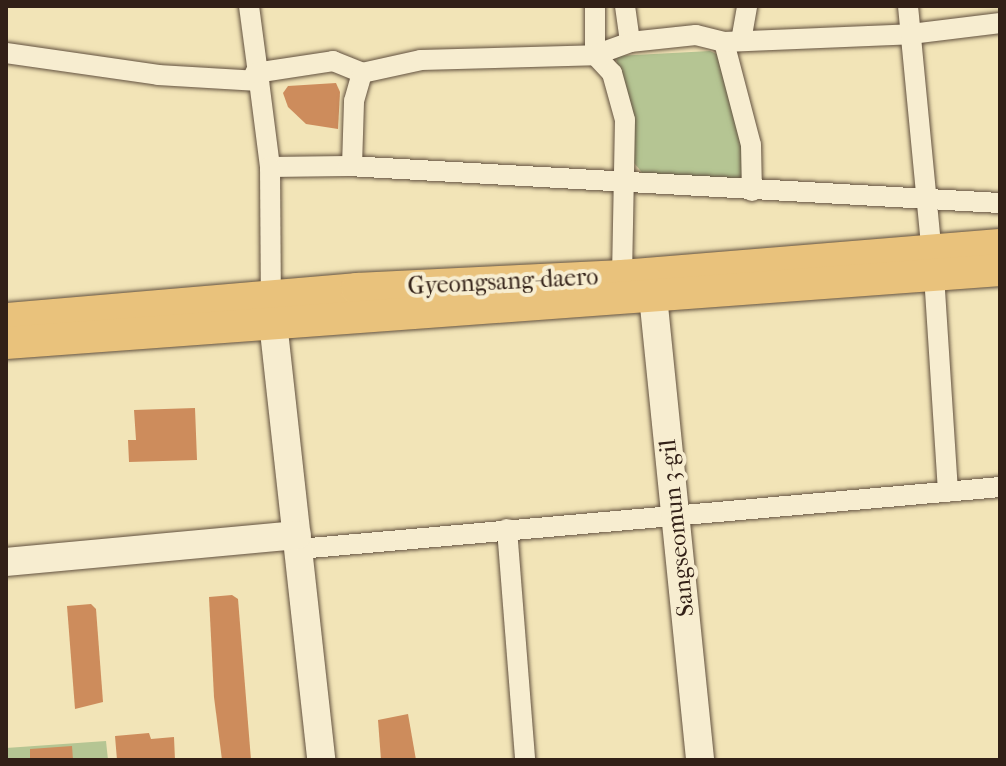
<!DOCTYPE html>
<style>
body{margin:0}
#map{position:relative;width:1006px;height:766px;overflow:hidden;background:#f2e4b7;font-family:"IM FELL French Canon",serif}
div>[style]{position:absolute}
.green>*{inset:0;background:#b5c593}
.building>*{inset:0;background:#cd8c5c}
.roads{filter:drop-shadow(0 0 2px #62513f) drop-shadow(0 0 2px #62513f)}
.street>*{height:20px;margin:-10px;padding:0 10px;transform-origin:10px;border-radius:10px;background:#f7edd0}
.secondary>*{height:28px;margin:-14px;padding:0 14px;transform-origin:14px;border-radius:14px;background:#f7edd0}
.primary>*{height:32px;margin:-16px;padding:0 16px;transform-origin:16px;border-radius:16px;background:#e9c27c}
span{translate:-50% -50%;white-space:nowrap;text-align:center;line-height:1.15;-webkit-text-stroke:8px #f7edd0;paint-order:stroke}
.street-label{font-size:24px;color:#322017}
.frame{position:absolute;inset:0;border:8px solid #322017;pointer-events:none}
</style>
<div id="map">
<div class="green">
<i style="clip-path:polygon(710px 51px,721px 56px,748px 170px,739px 179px,644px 175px,630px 158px,616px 56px)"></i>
<i style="clip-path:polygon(106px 741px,108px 760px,6px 760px,6px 748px)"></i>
</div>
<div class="building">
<i style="clip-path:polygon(336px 83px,340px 92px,338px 129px,306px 124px,288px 107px,283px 93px,288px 86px)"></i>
<i style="clip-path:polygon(195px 408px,197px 460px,129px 462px,128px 440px,136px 440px,134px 410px)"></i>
<i style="clip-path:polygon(232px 595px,238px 599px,251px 760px,222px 760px,214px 697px,209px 597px)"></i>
<i style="clip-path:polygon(91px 604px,96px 609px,103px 702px,75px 709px,67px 606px)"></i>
<i style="clip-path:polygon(408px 714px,416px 760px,381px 760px,378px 720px)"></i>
<i style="clip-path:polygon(149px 733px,151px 739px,174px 737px,175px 760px,117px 760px,115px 736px)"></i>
<i style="clip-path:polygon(72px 746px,73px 760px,30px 760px,30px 749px)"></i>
</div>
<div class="roads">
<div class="street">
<i style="left:249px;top:6px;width:76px;rotate:82.4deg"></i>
<i style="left:595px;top:6px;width:49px;rotate:90deg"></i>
<i style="left:595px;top:55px;width:25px;rotate:47deg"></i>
<i style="left:612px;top:73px;width:49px;rotate:74.5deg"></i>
<i style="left:625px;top:120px;width:156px;rotate:91.1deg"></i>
<i style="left:625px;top:6px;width:36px;rotate:82deg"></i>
<i style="left:908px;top:6px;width:270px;rotate:84.5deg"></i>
<i style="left:934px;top:275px;width:217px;rotate:86.3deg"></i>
<i style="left:741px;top:41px;width:36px;rotate:-80deg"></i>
<i style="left:724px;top:42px;width:106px;rotate:75.3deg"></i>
<i style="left:751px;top:145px;width:46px;rotate:88.8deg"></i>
<i style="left:6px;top:53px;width:154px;rotate:8.2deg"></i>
<i style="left:158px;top:75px;width:101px;rotate:3.4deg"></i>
<i style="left:259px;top:81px;width:87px;rotate:82.7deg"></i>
<i style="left:270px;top:167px;width:78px;rotate:-0.7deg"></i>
<i style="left:348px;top:166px;width:653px;rotate:3.25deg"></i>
<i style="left:255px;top:73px;width:79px;rotate:-8.7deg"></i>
<i style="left:333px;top:61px;width:31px;rotate:22deg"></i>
<i style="left:352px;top:166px;width:65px;rotate:-88.2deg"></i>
<i style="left:354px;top:101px;width:29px;rotate:-74deg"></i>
<i style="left:362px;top:73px;width:60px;rotate:-12.4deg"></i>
<i style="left:421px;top:60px;width:174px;rotate:-1.6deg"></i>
<i style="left:595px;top:55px;width:37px;rotate:-20deg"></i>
<i style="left:630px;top:42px;width:66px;rotate:-6.1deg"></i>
<i style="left:696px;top:35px;width:29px;rotate:14deg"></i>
<i style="left:724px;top:42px;width:187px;rotate:-2.4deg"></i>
<i style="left:911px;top:34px;width:90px;rotate:-7deg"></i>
<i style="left:270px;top:167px;width:132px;rotate:89.6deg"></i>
<i style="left:507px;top:529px;width:232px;rotate:85.5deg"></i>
<i style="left:299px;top:549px;width:704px;rotate:-5.05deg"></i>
</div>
<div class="secondary">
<i style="left:653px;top:296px;width:466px;rotate:84.2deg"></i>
<i style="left:271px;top:304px;width:459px;rotate:83.7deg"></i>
<i style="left:6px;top:562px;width:292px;rotate:-5.3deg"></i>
</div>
<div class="primary">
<i style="left:6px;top:319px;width:352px;rotate:-4.9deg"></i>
<i style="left:357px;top:289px;width:265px;rotate:-2.8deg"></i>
<i style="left:622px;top:276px;width:379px;rotate:-4.7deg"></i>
<i style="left:6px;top:343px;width:997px;rotate:-4.2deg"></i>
</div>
</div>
<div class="street-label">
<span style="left:503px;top:282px;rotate:-3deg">Gyeongsang-daero</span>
<span style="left:677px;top:528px;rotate:-96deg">Sangseomun 3-gil</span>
</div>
<div class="frame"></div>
</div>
